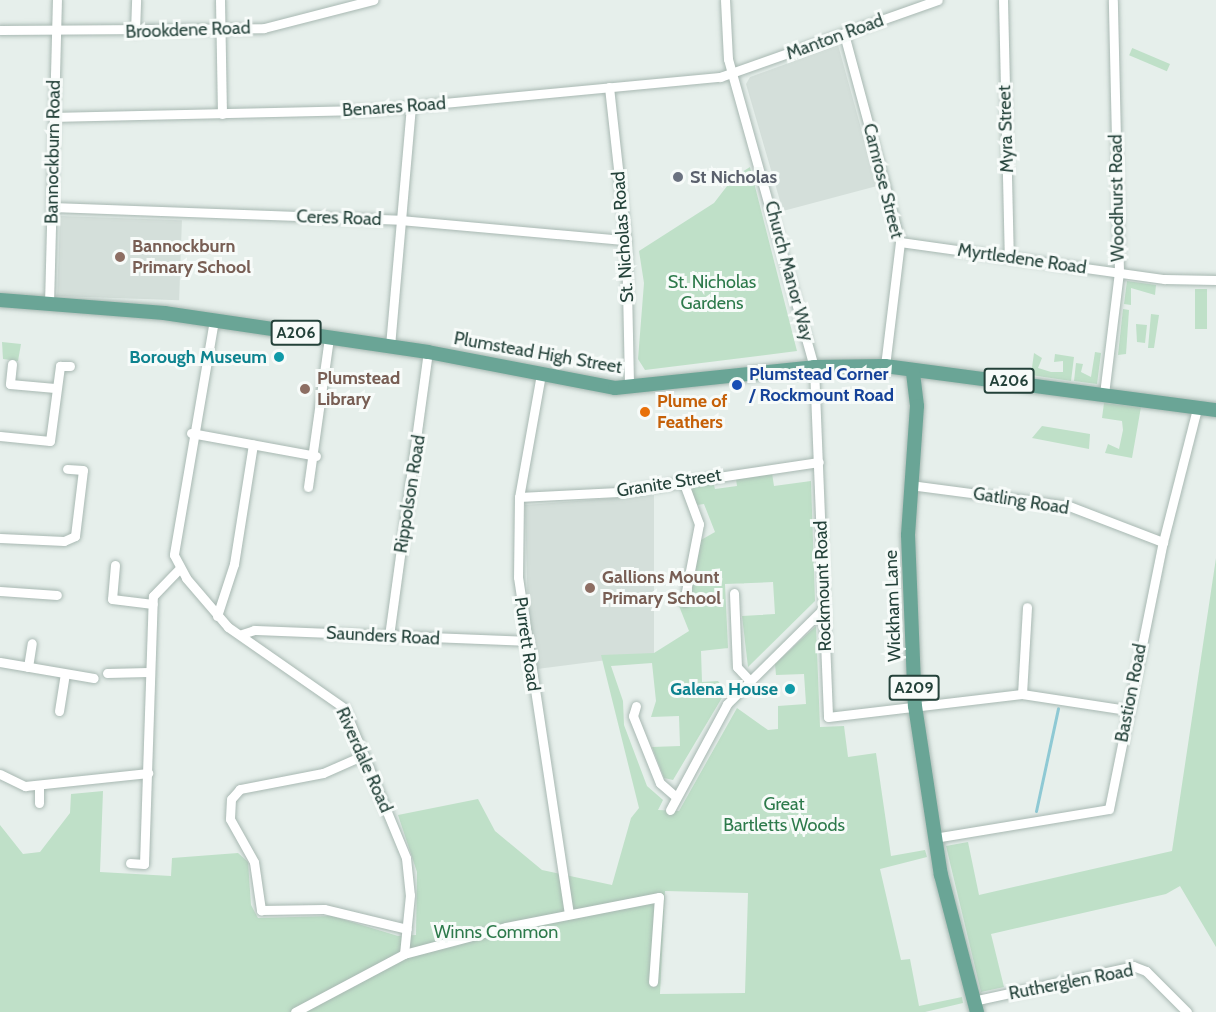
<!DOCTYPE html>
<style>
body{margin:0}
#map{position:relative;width:1216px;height:1012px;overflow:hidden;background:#e6efeb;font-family:Cabin,sans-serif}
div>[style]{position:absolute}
.built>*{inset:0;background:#d4dfda;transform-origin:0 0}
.green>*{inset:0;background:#bfe0c8;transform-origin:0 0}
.stream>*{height:3px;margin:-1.5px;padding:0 1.5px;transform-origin:1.5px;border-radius:1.5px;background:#8ec9d4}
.roads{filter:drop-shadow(0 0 2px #a8b8b2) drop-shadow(0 0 2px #a8b8b2)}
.minor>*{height:9px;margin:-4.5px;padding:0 4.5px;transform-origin:4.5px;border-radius:4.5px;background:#fff}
.primary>*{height:14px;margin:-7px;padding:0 7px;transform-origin:7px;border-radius:7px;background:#6aa596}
.dots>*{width:16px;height:16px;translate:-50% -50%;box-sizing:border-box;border:3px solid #f7fbf9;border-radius:50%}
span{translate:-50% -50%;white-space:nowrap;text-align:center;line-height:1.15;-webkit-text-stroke:6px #f7fbf9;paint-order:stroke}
.shield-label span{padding:2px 4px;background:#f7fbf9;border:2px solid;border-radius:4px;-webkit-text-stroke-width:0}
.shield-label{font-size:16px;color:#24423a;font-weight:700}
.street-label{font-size:18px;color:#24423a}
.worship-label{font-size:18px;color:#5b616d;font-weight:700}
.left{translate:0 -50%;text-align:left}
.education-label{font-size:18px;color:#785e54;font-weight:700}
.park-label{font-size:18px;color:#2d7a4b}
.culture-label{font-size:18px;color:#0d838f;font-weight:700}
.right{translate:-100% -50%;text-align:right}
.transit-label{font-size:18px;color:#164399;font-weight:700}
.food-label{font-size:18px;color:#c56008;font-weight:700}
</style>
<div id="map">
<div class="built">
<i style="clip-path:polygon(838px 45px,877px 186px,783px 211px,746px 84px,750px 77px)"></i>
<i style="left:60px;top:216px;width:122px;height:80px;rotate:2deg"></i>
<i style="clip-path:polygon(654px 495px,654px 654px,537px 669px,528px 614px,525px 505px)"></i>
</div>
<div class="green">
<i style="left:1170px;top:64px;width:8px;height:41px;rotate:113deg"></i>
<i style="clip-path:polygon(750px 167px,797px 351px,645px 370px,638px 359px,644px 283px,639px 251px,714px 203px,734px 177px)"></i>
<i style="clip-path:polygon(1127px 281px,1156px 285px,1155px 295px,1131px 288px,1131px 305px,1124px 304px)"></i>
<i style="left:1195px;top:289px;width:12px;height:40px"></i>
<i style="clip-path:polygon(1123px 309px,1129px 310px,1126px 354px,1118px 355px)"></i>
<i style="clip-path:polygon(1151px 314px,1159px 315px,1154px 348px,1148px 348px)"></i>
<i style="clip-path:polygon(1136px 324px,1147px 325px,1145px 343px,1137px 342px)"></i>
<i style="clip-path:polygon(2px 342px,21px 344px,18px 361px,3px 359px)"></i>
<i style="clip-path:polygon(1095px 352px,1101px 353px,1097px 384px,1074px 381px,1076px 363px,1083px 364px,1081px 372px,1091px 377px)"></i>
<i style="clip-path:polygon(1034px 353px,1042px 358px,1038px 368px,1051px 372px,1063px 372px,1063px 361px,1054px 362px,1055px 354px,1074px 357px,1071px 381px,1031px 375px)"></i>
<i style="clip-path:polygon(1104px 403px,1141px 407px,1132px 458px,1105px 453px,1108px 444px,1119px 449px,1123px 430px,1122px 421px,1102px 418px)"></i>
<i style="clip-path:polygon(1042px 426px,1090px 434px,1089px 449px,1032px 438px)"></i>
<i style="clip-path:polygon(evenodd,772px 473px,774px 486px,811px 481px,815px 601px,748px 667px,742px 616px,775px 614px,773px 582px,725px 584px,728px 648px,701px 651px,702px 682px,718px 681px,726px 691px,673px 780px,664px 778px,652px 747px,680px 746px,679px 716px,651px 717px,656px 701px,652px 663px,611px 666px,623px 701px,624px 725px,647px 786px,663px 800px,658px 810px,679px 811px,737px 708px,768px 730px,778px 729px,778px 706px,806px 704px,804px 674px,776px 675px,775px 664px,816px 626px,820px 727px,844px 726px,848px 757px,876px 753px,891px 856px,925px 850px,927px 857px,880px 869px,901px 960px,910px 959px,919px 1006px,962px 997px,963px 1003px,925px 1012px,0 1012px,0 825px,23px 854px,40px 852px,70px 813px,71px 794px,103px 791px,100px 872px,171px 876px,172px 858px,238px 853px,248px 862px,251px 905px,258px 918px,332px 916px,398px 936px,416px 935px,417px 872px,398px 815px,478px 799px,495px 831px,542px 870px,612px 885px,631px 818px,639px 808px,601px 655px,654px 653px,689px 631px,679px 606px,689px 604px,701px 540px,715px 532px,704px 504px,697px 505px,688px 488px,713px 481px,715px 489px,737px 486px,736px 479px,772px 473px,665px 891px,748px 893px,745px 993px,660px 994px,665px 891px)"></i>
<i style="clip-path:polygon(1216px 558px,1216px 947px,1180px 886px,1166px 894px,991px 934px,1004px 987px,981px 992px,946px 846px,968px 842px,979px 895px,1172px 851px)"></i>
</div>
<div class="stream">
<i style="left:1036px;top:811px;width:105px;rotate:-77.9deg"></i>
</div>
<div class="roads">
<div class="minor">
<i style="left:220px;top:0;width:114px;rotate:89deg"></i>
<i style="left:725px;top:0;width:59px;rotate:87.1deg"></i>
<i style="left:728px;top:59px;width:320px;rotate:74.4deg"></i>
<i style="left:814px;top:367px;width:350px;rotate:87.7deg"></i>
<i style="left:828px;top:717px;width:195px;rotate:-6.8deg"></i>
<i style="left:1022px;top:694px;width:106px;rotate:8.7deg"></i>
<i style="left:1003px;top:0;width:257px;rotate:88.7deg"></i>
<i style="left:0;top:30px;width:264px;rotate:-0.4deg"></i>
<i style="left:264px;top:28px;width:113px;rotate:-14.4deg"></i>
<i style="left:135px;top:32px;width:32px;rotate:-88deg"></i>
<i style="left:844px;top:34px;width:215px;rotate:74.9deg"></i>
<i style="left:900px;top:242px;width:125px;rotate:96.9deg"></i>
<i style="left:609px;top:87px;width:154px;rotate:83.7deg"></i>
<i style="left:626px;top:240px;width:148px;rotate:88.8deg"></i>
<i style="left:55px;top:117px;width:314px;rotate:-1.3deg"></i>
<i style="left:369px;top:110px;width:353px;rotate:-5.4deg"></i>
<i style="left:720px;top:77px;width:231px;rotate:-19.5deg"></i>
<i style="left:52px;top:207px;width:348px;rotate:2.1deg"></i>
<i style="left:400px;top:220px;width:227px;rotate:5.1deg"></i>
<i style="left:900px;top:242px;width:267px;rotate:8deg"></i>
<i style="left:1164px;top:279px;width:52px;rotate:1.1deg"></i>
<i style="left:49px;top:304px;width:304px;rotate:-88.5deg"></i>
<i style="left:214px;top:320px;width:238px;rotate:99.7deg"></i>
<i style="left:174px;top:555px;width:26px;rotate:62deg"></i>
<i style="left:186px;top:578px;width:65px;rotate:49.4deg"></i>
<i style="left:228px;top:627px;width:141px;rotate:34.9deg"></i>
<i style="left:344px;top:708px;width:162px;rotate:67.5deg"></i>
<i style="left:406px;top:858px;width:37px;rotate:84deg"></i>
<i style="left:410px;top:895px;width:59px;rotate:95.8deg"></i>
<i style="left:390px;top:346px;width:241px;rotate:-85deg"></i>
<i style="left:12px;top:364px;width:20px;rotate:96deg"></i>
<i style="left:10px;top:384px;width:45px;rotate:5.1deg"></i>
<i style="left:541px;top:374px;width:125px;rotate:100.1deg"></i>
<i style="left:519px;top:497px;width:80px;rotate:90.7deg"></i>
<i style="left:518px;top:577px;width:341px;rotate:81.4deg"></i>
<i style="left:1104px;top:394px;width:123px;rotate:-83deg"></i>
<i style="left:1119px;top:272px;width:272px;rotate:-91.3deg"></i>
<i style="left:191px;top:433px;width:127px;rotate:10.4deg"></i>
<i style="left:0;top:436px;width:50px;rotate:5.7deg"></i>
<i style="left:50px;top:441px;width:76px;rotate:-82.4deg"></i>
<i style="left:60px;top:366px;width:10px"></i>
<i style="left:683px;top:481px;width:46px;rotate:69.6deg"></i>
<i style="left:699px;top:524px;width:79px;rotate:100.9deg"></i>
<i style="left:910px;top:485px;width:160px;rotate:7.5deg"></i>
<i style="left:1069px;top:506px;width:101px;rotate:21deg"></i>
<i style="left:308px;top:487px;width:150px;rotate:-82deg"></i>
<i style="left:519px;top:497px;width:99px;rotate:-2.9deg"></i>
<i style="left:618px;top:492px;width:203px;rotate:-8.5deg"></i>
<i style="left:0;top:538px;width:64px;rotate:2.7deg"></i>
<i style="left:64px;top:541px;width:12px;rotate:-24deg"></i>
<i style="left:75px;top:536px;width:66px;rotate:-83.1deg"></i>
<i style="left:83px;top:470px;width:16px;rotate:-176deg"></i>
<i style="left:115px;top:565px;width:34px;rotate:95deg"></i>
<i style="left:112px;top:599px;width:41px;rotate:7deg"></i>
<i style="left:0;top:591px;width:57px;rotate:4deg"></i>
<i style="left:734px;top:593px;width:74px;rotate:87.7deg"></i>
<i style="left:737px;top:667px;width:19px;rotate:47deg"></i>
<i style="left:217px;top:616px;width:55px;rotate:-71.9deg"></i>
<i style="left:234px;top:564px;width:121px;rotate:-81deg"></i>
<i style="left:242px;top:634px;width:13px;rotate:-18deg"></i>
<i style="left:254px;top:630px;width:272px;rotate:2.3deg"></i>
<i style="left:389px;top:636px;width:287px;rotate:-82.2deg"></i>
<i style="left:0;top:662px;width:95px;rotate:9.7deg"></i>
<i style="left:28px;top:667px;width:24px;rotate:-81deg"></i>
<i style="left:107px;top:673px;width:41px;rotate:-1.4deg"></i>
<i style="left:1022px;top:694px;width:87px;rotate:-86.7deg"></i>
<i style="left:636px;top:706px;width:10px;rotate:107deg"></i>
<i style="left:633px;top:716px;width:72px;rotate:68.1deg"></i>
<i style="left:660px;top:783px;width:20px;rotate:41deg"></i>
<i style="left:59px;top:711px;width:36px;rotate:-81deg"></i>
<i style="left:364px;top:755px;width:45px;rotate:156.3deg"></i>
<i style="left:323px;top:773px;width:85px;rotate:169.1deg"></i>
<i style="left:240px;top:789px;width:13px;rotate:132deg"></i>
<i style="left:231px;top:799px;width:20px;rotate:93deg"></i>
<i style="left:230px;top:819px;width:49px;rotate:60.8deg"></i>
<i style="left:254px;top:862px;width:49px;rotate:81.7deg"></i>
<i style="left:261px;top:910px;width:63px;rotate:-0.9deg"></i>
<i style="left:324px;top:909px;width:85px;rotate:13.5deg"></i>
<i style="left:0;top:774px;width:28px;rotate:26deg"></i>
<i style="left:25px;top:786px;width:124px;rotate:-6deg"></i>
<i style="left:39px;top:786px;width:17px;rotate:90deg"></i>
<i style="left:670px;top:810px;width:120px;rotate:-61.7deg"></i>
<i style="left:727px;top:704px;width:136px;rotate:-44.7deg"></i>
<i style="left:934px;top:838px;width:177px;rotate:-9.4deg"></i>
<i style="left:1109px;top:809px;width:272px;rotate:-78.6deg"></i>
<i style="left:1163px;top:542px;width:141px;rotate:-75.7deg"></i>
<i style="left:130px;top:863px;width:14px;rotate:4deg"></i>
<i style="left:144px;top:864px;width:268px;rotate:-88.1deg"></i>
<i style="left:153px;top:596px;width:37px;rotate:-46deg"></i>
<i style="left:973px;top:1001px;width:164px;rotate:-12.3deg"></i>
<i style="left:1133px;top:966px;width:14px;rotate:21deg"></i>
<i style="left:1146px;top:971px;width:58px;rotate:45deg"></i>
<i style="left:295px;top:1012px;width:123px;rotate:-28deg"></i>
<i style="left:404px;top:954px;width:106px;rotate:-14.8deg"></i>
<i style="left:506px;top:927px;width:156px;rotate:-11.1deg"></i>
<i style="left:659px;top:897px;width:85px;rotate:94deg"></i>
</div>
<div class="primary">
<i style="left:0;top:300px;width:165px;rotate:4.5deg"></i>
<i style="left:164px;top:313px;width:267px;rotate:8.4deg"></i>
<i style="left:428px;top:352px;width:190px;rotate:10.9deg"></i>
<i style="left:615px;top:388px;width:200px;rotate:-6deg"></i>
<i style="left:814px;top:367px;width:71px;rotate:-0.8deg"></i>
<i style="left:885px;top:366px;width:334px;rotate:7.6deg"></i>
<i style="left:913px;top:373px;width:33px;rotate:83deg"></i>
<i style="left:917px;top:406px;width:129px;rotate:94deg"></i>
<i style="left:908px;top:535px;width:171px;rotate:87.7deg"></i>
<i style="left:915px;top:706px;width:171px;rotate:81.3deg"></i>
<i style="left:941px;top:875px;width:142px;rotate:75.3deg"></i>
</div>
</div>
<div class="dots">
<i style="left:678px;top:177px;background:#6b7280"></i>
<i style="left:120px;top:257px;background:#8d6e63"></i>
<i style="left:279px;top:357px;background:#0f9aa8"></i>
<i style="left:737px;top:385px;background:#1a4fb4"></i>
<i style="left:305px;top:389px;background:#8d6e63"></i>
<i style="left:645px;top:412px;background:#e8710a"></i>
<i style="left:590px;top:588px;background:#8d6e63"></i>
<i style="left:790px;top:689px;background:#0f9aa8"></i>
</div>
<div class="shield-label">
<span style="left:296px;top:333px">A206</span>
<span style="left:1009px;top:381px">A206</span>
<span style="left:914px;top:688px">A209</span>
</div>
<div class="street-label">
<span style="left:188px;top:30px;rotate:-2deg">Brookdene Road</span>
<span style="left:835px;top:37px;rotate:-20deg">Manton Road</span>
<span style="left:394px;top:107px;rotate:-4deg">Benares Road</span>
<span style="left:1006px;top:129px;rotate:-92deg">Myra Street</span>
<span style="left:53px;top:152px;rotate:-89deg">Bannockburn Road</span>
<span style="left:883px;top:181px;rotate:76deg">Camrose Street</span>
<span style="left:1117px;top:198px;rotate:-91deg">Woodhurst Road</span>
<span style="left:339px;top:218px;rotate:2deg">Ceres Road</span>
<span style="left:623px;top:237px;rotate:-94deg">St. Nicholas Road</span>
<span style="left:1022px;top:259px;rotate:8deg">Myrtledene Road</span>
<span style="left:789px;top:271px;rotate:75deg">Church Manor Way</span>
<span style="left:538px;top:353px;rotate:10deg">Plumstead High Street</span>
<span style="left:669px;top:483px;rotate:-9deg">Granite Street</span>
<span style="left:410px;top:494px;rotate:-81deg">Rippolson Road</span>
<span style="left:1021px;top:501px;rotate:9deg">Gatling Road</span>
<span style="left:823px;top:586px;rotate:-92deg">Rockmount Road</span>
<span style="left:893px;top:606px;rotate:-92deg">Wickham Lane</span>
<span style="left:383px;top:636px;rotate:3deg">Saunders Road</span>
<span style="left:527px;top:644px;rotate:82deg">Purrett Road</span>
<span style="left:1131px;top:693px;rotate:-79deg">Bastion Road</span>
<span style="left:364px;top:760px;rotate:66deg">Riverdale Road</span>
<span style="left:1071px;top:982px;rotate:-11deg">Rutherglen Road</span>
</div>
<div class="worship-label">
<span class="left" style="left:690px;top:177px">St Nicholas</span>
</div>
<div class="education-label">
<span class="left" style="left:132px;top:257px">Bannockburn<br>Primary School</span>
<span class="left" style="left:317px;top:389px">Plumstead<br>Library</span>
<span class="left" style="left:602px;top:588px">Gallions Mount<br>Primary School</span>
</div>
<div class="park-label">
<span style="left:712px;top:293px">St. Nicholas<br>Gardens</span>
<span style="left:784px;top:815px">Great<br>Bartletts Woods</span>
<span style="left:496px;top:932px">Winns Common</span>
</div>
<div class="culture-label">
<span class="right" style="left:267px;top:357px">Borough Museum</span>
<span class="right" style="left:778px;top:689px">Galena House</span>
</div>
<div class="transit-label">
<span class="left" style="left:749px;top:385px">Plumstead Corner<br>/ Rockmount Road</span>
</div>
<div class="food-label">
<span class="left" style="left:657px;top:412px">Plume of<br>Feathers</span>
</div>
</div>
